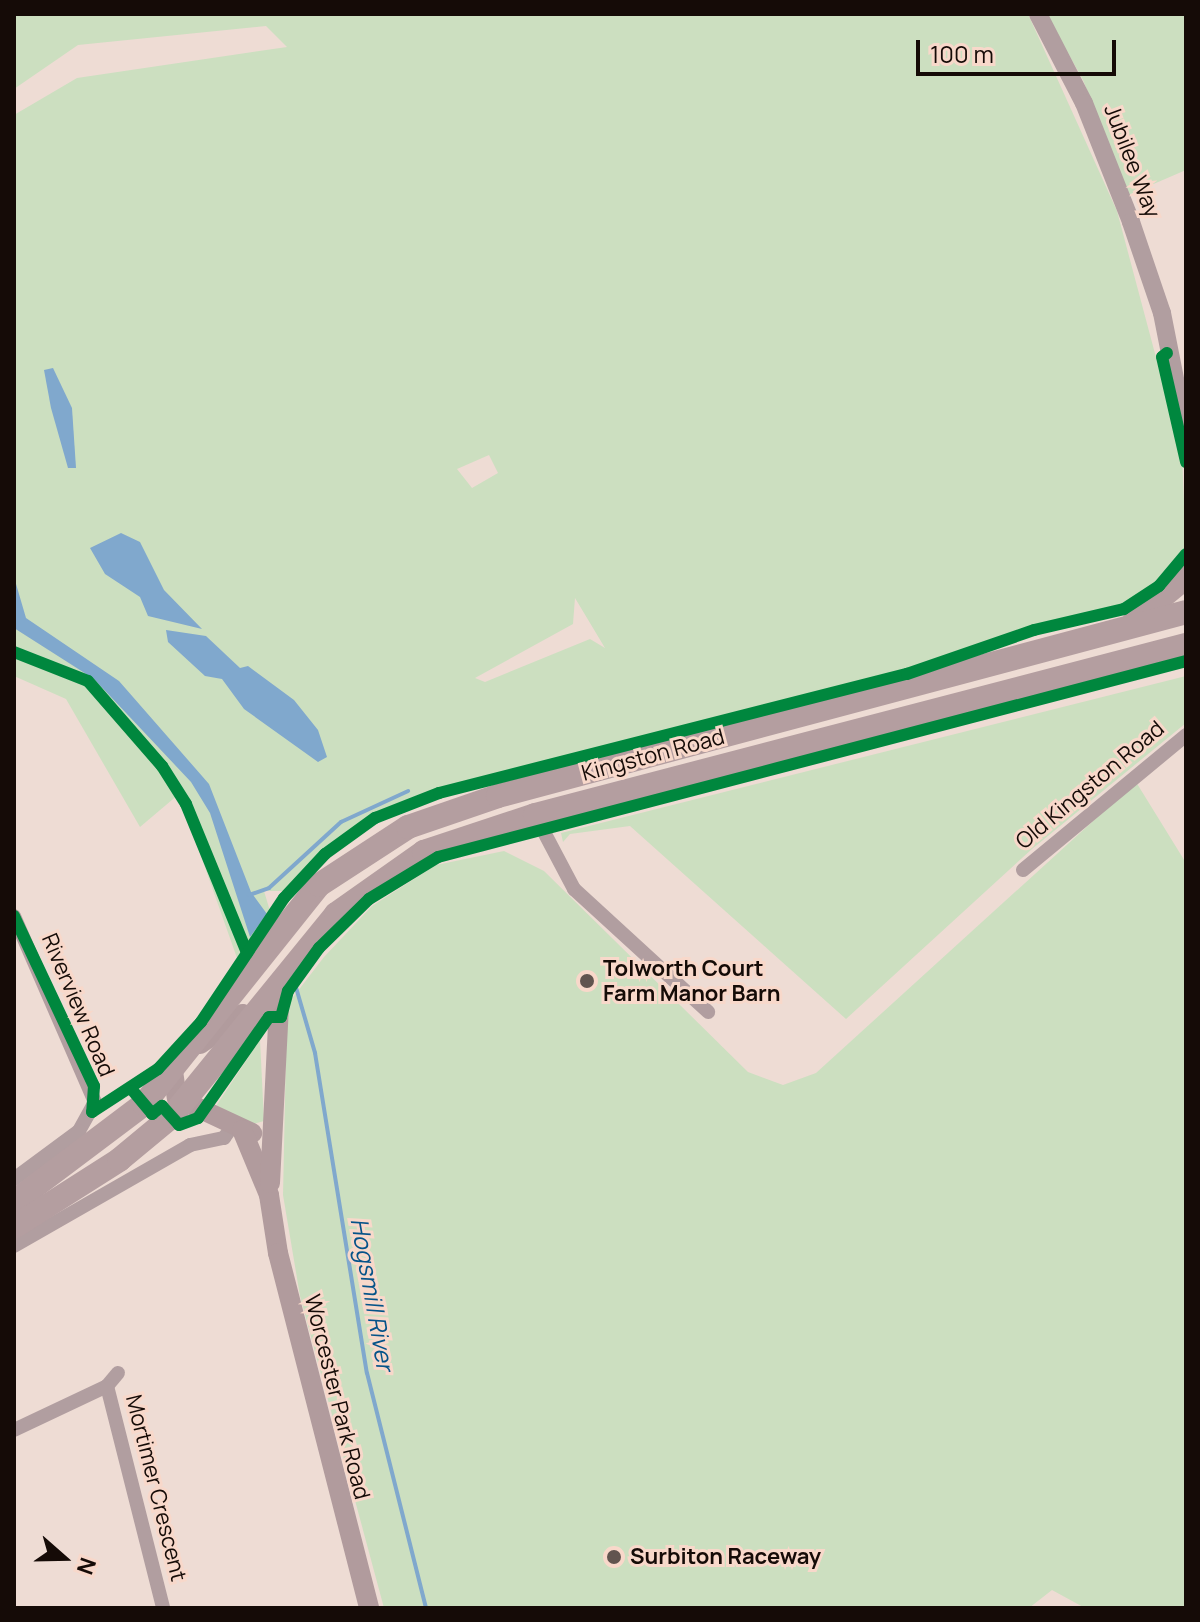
<!DOCTYPE html>
<style>
body{margin:0}
#map{position:relative;width:1200px;height:1622px;overflow:hidden;background:#eedcd4;font-family:Manrope,sans-serif}
div>[style]{position:absolute}
.green>*{inset:0;background:#ccdfc0}
.water>*{inset:0;background:#80a8cd}
.stream>*{height:4px;margin:-2px;padding:0 2px;transform-origin:2px;border-radius:2px;background:#80a8cd}
.minor>*{height:14px;margin:-7px;padding:0 7px;transform-origin:7px;border-radius:7px;background:#b19ea0}
.tertiary>*{height:18px;margin:-9px;padding:0 9px;transform-origin:9px;border-radius:9px;background:#b19ea0}
.secondary>*{height:20px;margin:-10px;padding:0 10px;transform-origin:10px;border-radius:10px;background:#b19b9d}
.trunk>*{height:24px;margin:-12px;padding:0 12px;transform-origin:12px;border-radius:12px;background:#b49ea0}
.cycleway>*{height:12px;margin:-6px;padding:0 6px;transform-origin:6px;border-radius:6px;background:#00873e}
.dots>*{width:22px;height:22px;translate:-50% -50%;box-sizing:border-box;border:4px solid #f8d8ca;border-radius:50%}
span{translate:-50% -50%;white-space:nowrap;text-align:center;line-height:1.15;-webkit-text-stroke:6px #f8d8ca;paint-order:stroke}
.street-label{font-size:22px;color:#150b07}
.poi-label{font-size:22px;color:#150b07;font-weight:700}
.left{translate:0 -50%;text-align:left}
.water-label{font-size:24px;color:#055389;font-style:italic}
.frame{position:absolute;inset:0;border:16px solid #150b07;pointer-events:none}
.north{position:absolute;left:24px;top:1518px;width:80px;height:80px;-webkit-text-stroke:6px #f8d8ca;paint-order:stroke;rotate:110deg;font-size:22px;font-weight:700;line-height:32px;text-align:center;color:#150b07}
.north::after{content:'';display:block;margin:auto;width:28px;height:36px;background:#150b07;clip-path:polygon(50% 0,100% 100%,50% 72%,0 100%)}
.scale{position:absolute;left:916px;top:40px;width:200px;height:36px;box-sizing:border-box;border:4px solid #150b07;border-top:0;padding-left:10px;font-size:24px;line-height:28px;white-space:nowrap;color:#150b07;-webkit-text-stroke:6px #f8d8ca;paint-order:stroke}
</style>
<div id="map">
<div class="green">
<i style="clip-path:polygon(evenodd,14px 14px,1028px 14px,1117px 211px,1182px 455px,1186px 547px,1155px 582px,1123px 604px,1033px 626px,906px 671px,393px 806px,337px 838px,286px 891px,264px 891px,270px 911px,237px 958px,179px 794px,140px 827px,66px 699px,14px 676px,14px 115px,77px 78px,287px 47px,266px 26px,78px 45px,14px 89px,14px 14px,489px 455px,498px 473px,472px 488px,457px 469px,489px 455px,14px 14px,575px 598px,605px 648px,590px 639px,485px 682px,475px 678px,573px 624px,575px 598px)"></i>
<i style="clip-path:polygon(1046px 14px,1186px 14px,1186px 170px,1128px 195px,1083px 80px)"></i>
<i style="clip-path:polygon(1186px 676px,1186px 723px,1032px 849px,846px 1019px,630px 826px,570px 834px,563px 842px,561px 833px)"></i>
<i style="clip-path:polygon(1136px 782px,1186px 863px,1186px 1608px,1085px 1608px,1052px 1590px,1029px 1608px,384px 1608px,300px 1296px,283px 1195px,287px 1005px,324px 957px,372px 906px,436px 865px,504px 851px,544px 871px,748px 1072px,783px 1085px,816px 1073px)"></i>
<i style="clip-path:polygon(260px 1040px,264px 1121px,253px 1124px,216px 1106px)"></i>
</div>
<div class="water">
<i style="clip-path:polygon(53px 368px,72px 408px,76px 468px,68px 468px,51px 408px,44px 370px)"></i>
<i style="clip-path:polygon(121px 533px,140px 542px,164px 590px,202px 629px,148px 616px,140px 597px,105px 574px,90px 548px)"></i>
<i style="clip-path:polygon(14px 577px,26px 618px,119px 681px,209px 784px,251px 892px,267px 914px,250px 937px,210px 813px,191px 782px,94px 679px,14px 628px)"></i>
<i style="clip-path:polygon(166px 630px,206px 636px,240px 668px,248px 666px,294px 700px,318px 730px,327px 757px,318px 762px,244px 709px,222px 679px,205px 676px,168px 642px)"></i>
</div>
<div class="stream">
<i style="left:249px;top:895px;width:21px;rotate:-19deg"></i>
<i style="left:269px;top:888px;width:98px;rotate:-42.5deg"></i>
<i style="left:341px;top:822px;width:74px;rotate:-24.8deg"></i>
<i style="left:295px;top:984px;width:72px;rotate:73.8deg"></i>
<i style="left:315px;top:1053px;width:324px;rotate:80.8deg"></i>
<i style="left:367px;top:1373px;width:242px;rotate:75.9deg"></i>
</div>
<div class="minor">
<i style="left:535px;top:815px;width:84px;rotate:62.2deg"></i>
<i style="left:574px;top:889px;width:182px;rotate:42.5deg"></i>
<i style="left:1023px;top:870px;width:212px;rotate:-39.6deg"></i>
<i style="left:14px;top:916px;width:203px;rotate:66.5deg"></i>
<i style="left:95px;top:1102px;width:33px;rotate:119deg"></i>
<i style="left:79px;top:1131px;width:81px;rotate:143.6deg"></i>
<i style="left:14px;top:1246px;width:203px;rotate:-29.8deg"></i>
<i style="left:190px;top:1145px;width:35px;rotate:-12deg"></i>
<i style="left:224px;top:1138px;width:16px;rotate:-55deg"></i>
<i style="left:107px;top:1386px;width:17px;rotate:-50deg"></i>
<i style="left:14px;top:1430px;width:103px;rotate:-25.3deg"></i>
<i style="left:107px;top:1386px;width:229px;rotate:75.8deg"></i>
</div>
<div class="tertiary">
<i style="left:1038px;top:14px;width:100px;rotate:62.7deg"></i>
<i style="left:1084px;top:103px;width:128px;rotate:68.4deg"></i>
<i style="left:1131px;top:222px;width:96px;rotate:71.2deg"></i>
<i style="left:1162px;top:313px;width:123px;rotate:78.8deg"></i>
</div>
<div class="secondary">
<i style="left:200px;top:1044px;width:52px;rotate:-34.9deg"></i>
<i style="left:243px;top:1014px;width:19px;rotate:25deg"></i>
<i style="left:173px;top:1071px;width:27px;rotate:82deg"></i>
<i style="left:177px;top:1098px;width:83px;rotate:25deg"></i>
<i style="left:242px;top:1130px;width:70px;rotate:67.4deg"></i>
<i style="left:269px;top:1195px;width:59px;rotate:81.2deg"></i>
<i style="left:278px;top:1253px;width:366px;rotate:75.6deg"></i>
<i style="left:270px;top:1183px;width:199px;rotate:-87.1deg"></i>
</div>
<div class="trunk">
<i style="left:1135px;top:619px;width:66px;rotate:-39.5deg"></i>
<i style="left:14px;top:1202px;width:163px;rotate:-37deg"></i>
<i style="left:144px;top:1104px;width:280px;rotate:-51.4deg"></i>
<i style="left:319px;top:885px;width:106px;rotate:-33.1deg"></i>
<i style="left:408px;top:827px;width:95px;rotate:-19deg"></i>
<i style="left:498px;top:796px;width:712px;rotate:-14.97deg"></i>
<i style="left:14px;top:1227px;width:125px;rotate:-32.5deg"></i>
<i style="left:119px;top:1160px;width:69px;rotate:-39.7deg"></i>
<i style="left:172px;top:1116px;width:260px;rotate:-50.9deg"></i>
<i style="left:336px;top:914px;width:108px;rotate:-35.2deg"></i>
<i style="left:424px;top:852px;width:117px;rotate:-18.4deg"></i>
<i style="left:535px;top:815px;width:673px;rotate:-14.64deg"></i>
</div>
<div class="cycleway">
<i style="left:1167px;top:353px;width:6px;rotate:141deg"></i>
<i style="left:1162px;top:357px;width:108px;rotate:77.1deg"></i>
<i style="left:14px;top:652px;width:79px;rotate:21.4deg"></i>
<i style="left:88px;top:681px;width:113px;rotate:49deg"></i>
<i style="left:162px;top:766px;width:45px;rotate:57.7deg"></i>
<i style="left:186px;top:804px;width:161px;rotate:67.7deg"></i>
<i style="left:14px;top:916px;width:188px;rotate:64.8deg"></i>
<i style="left:94px;top:1086px;width:26px;rotate:94deg"></i>
<i style="left:92px;top:1112px;width:79px;rotate:-33.1deg"></i>
<i style="left:158px;top:1069px;width:64px;rotate:-47.5deg"></i>
<i style="left:201px;top:1022px;width:149px;rotate:-56.2deg"></i>
<i style="left:284px;top:898px;width:60px;rotate:-47deg"></i>
<i style="left:325px;top:854px;width:62px;rotate:-35.8deg"></i>
<i style="left:375px;top:818px;width:69px;rotate:-21.3deg"></i>
<i style="left:439px;top:793px;width:483px;rotate:-14.3deg"></i>
<i style="left:907px;top:674px;width:134px;rotate:-19.1deg"></i>
<i style="left:1034px;top:630px;width:92px;rotate:-13.1deg"></i>
<i style="left:1124px;top:609px;width:42px;rotate:-33.3deg"></i>
<i style="left:1159px;top:586px;width:42px;rotate:-49.8deg"></i>
<i style="left:133px;top:1091px;width:30px;rotate:50deg"></i>
<i style="left:152px;top:1114px;width:13px;rotate:-39deg"></i>
<i style="left:162px;top:1106px;width:25px;rotate:48deg"></i>
<i style="left:179px;top:1125px;width:20px;rotate:-20deg"></i>
<i style="left:198px;top:1118px;width:123px;rotate:-54.9deg"></i>
<i style="left:269px;top:1017px;width:12px"></i>
<i style="left:281px;top:1017px;width:27px;rotate:-75deg"></i>
<i style="left:288px;top:991px;width:53px;rotate:-54.2deg"></i>
<i style="left:319px;top:948px;width:70px;rotate:-44.4deg"></i>
<i style="left:369px;top:899px;width:81px;rotate:-31.3deg"></i>
<i style="left:438px;top:857px;width:773px;rotate:-14.68deg"></i>
</div>
<div class="dots">
<i style="left:587px;top:981px;background:#61544f"></i>
<i style="left:614px;top:1557px;background:#61544f"></i>
</div>
<div class="street-label">
<span style="left:1132px;top:161px;rotate:69deg">Jubilee Way</span>
<span style="left:653px;top:755px;rotate:-15deg">Kingston Road</span>
<span style="left:1090px;top:785px;rotate:-40deg">Old Kingston Road</span>
<span style="left:78px;top:1005px;rotate:67deg">Riverview Road</span>
<span style="left:337px;top:1397px;rotate:76deg">Worcester Park Road</span>
<span style="left:156px;top:1488px;rotate:76deg">Mortimer Crescent</span>
</div>
<div class="poi-label">
<span class="left" style="left:603px;top:981px">Tolworth Court<br>Farm Manor Barn</span>
<span class="left" style="left:630px;top:1557px">Surbiton Raceway</span>
</div>
<div class="water-label">
<span style="left:373px;top:1294px;rotate:80deg">Hogsmill River</span>
</div>
<div class="frame"></div>
<div class="north">N</div>
<div class="scale">100 m</div>
</div>
